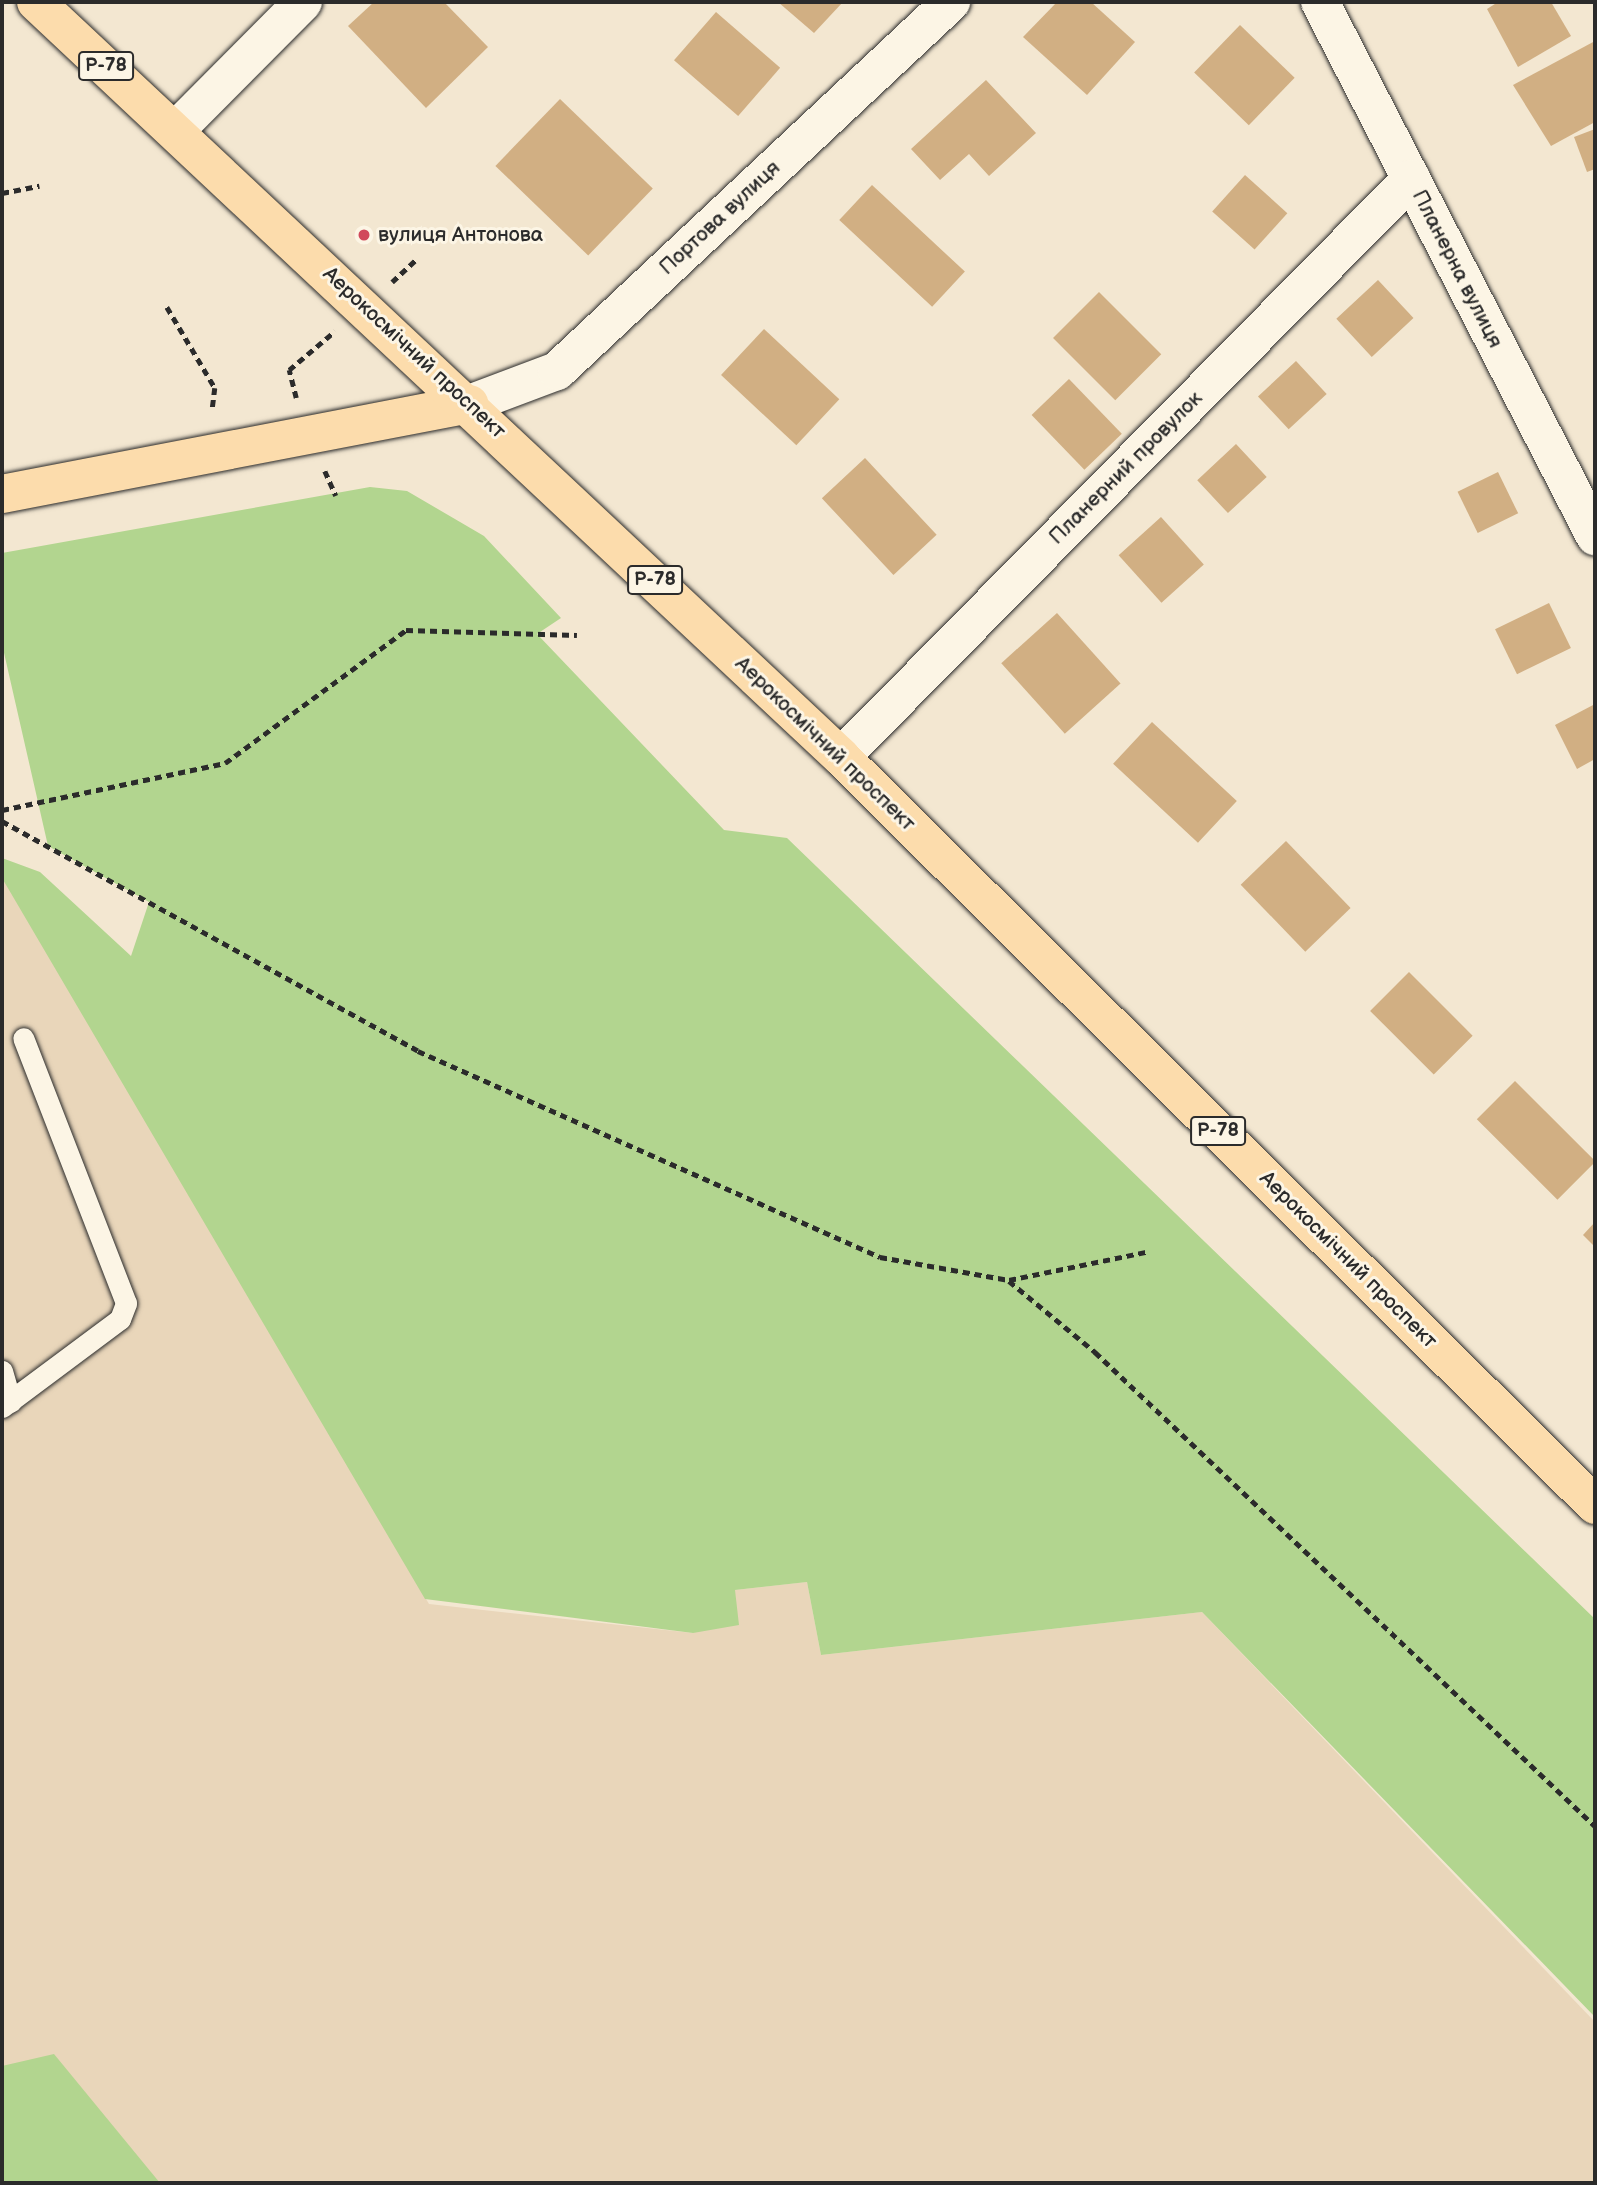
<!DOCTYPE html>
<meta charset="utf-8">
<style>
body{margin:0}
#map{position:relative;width:1597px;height:2185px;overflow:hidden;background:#f3e7d1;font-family:"Balsamiq Sans",sans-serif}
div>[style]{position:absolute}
.built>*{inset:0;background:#e9d6ba}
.green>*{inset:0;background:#b2d58f}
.building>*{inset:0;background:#d1af83;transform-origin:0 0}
.path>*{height:4.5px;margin-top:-2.25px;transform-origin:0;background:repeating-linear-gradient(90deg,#2b2b2b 0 7px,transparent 0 12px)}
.roads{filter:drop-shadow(0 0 2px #2b2b2b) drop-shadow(0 0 2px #2b2b2b)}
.lane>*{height:21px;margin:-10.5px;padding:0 10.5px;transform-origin:10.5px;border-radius:10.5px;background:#fcf5e5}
.street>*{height:38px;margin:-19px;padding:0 19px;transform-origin:19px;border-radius:19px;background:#fcf5e5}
.primary>*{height:38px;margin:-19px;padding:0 19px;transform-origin:19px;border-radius:19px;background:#fcdcac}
.highway>*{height:38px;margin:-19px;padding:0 19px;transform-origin:19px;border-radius:19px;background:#fcdcac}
.dots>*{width:19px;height:19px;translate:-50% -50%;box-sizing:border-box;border:4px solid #fcf5e5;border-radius:50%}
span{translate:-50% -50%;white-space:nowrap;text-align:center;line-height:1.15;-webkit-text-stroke:6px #fcf5e5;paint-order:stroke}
.shield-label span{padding:2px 5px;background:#fcf5e5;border:2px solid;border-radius:5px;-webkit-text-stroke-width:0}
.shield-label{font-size:19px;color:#2b2b2b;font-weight:700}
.street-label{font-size:21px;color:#2b2b2b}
.poi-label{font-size:21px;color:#2b2b2b}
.left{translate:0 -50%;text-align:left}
.frame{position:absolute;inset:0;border:4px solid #2b2b2b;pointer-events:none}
</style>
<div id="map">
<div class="built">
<i style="clip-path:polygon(3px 878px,429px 1604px,693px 1633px,735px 1590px,807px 1582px,821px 1655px,1202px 1612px,1595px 2022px,1595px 2183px,2px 2183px)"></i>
</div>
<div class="green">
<i style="clip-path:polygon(370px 487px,407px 491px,484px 536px,561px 618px,537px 634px,724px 830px,787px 838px,1595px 1619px,1595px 2017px,1202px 1612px,821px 1655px,807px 1582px,735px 1590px,739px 1625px,693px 1633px,425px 1599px,2px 878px,2px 858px,40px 872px,131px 956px,149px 902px,48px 846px,2px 644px,2px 553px)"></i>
<i style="clip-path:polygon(54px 2054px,160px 2183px,2px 2183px,2px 2066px)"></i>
</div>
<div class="building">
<i style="clip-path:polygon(374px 2px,444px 2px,488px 47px,426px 108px,348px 26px)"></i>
<i style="clip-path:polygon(778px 2px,843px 2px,814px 33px)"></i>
<i style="clip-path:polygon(1057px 2px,1091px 2px,1135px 42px,1087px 95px,1023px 37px)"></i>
<i style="clip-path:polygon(1498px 2px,1551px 2px,1571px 36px,1518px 67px,1487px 9px)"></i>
<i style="left:716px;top:12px;width:85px;height:64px;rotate:41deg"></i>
<i style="left:1240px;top:25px;width:76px;height:66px;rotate:44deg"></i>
<i style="clip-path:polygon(1595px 41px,1595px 122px,1551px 146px,1513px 85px)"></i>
<i style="clip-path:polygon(986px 80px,1036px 133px,989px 176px,969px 154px,940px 180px,911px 149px)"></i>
<i style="left:560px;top:99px;width:129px;height:93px;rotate:44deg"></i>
<i style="clip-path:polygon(1595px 129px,1595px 169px,1587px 172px,1574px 137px)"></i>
<i style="left:1245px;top:175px;width:57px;height:49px;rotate:42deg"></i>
<i style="left:872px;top:185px;width:127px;height:48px;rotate:43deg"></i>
<i style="left:1378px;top:280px;width:52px;height:57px;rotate:47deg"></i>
<i style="left:1099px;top:292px;width:88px;height:65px;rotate:45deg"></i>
<i style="left:764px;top:329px;width:103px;height:63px;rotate:43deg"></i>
<i style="left:1296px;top:361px;width:45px;height:52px;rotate:47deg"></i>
<i style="left:1069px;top:379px;width:76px;height:52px;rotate:46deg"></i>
<i style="left:1236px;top:444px;width:45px;height:53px;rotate:47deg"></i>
<i style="left:865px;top:458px;width:105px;height:59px;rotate:47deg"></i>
<i style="left:1498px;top:472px;width:46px;height:45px;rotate:64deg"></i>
<i style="left:1161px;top:517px;width:64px;height:57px;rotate:48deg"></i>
<i style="left:1549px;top:603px;width:50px;height:60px;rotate:64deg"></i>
<i style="left:1057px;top:613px;width:95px;height:75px;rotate:48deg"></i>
<i style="clip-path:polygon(1595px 704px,1595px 759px,1577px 769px,1555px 725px)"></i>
<i style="left:1152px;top:722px;width:116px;height:57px;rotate:43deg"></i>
<i style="left:1286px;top:841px;width:93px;height:63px;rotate:46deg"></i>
<i style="left:1409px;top:972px;width:90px;height:55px;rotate:45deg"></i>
<i style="left:1515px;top:1081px;width:114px;height:54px;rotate:45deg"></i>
<i style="clip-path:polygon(1595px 1222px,1595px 1247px,1583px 1235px)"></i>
</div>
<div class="path">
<i style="left:2px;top:193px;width:38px;rotate:-11deg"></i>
<i style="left:392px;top:282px;width:33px;rotate:-43deg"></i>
<i style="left:167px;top:307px;width:94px;rotate:59.3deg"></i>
<i style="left:215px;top:388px;width:23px;rotate:97deg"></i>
<i style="left:296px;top:398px;width:29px;rotate:-104deg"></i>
<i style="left:289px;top:370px;width:60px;rotate:-40.3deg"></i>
<i style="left:325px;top:471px;width:27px;rotate:66deg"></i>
<i style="left:2px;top:810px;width:228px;rotate:-11.9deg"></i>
<i style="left:225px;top:763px;width:225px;rotate:-36.3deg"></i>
<i style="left:406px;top:630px;width:171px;rotate:1.7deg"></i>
<i style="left:2px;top:821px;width:475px;rotate:28.9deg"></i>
<i style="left:418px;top:1051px;width:506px;rotate:24.03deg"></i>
<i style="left:880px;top:1257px;width:131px;rotate:10.1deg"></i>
<i style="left:1009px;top:1280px;width:140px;rotate:-11.6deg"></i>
<i style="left:1009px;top:1281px;width:112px;rotate:39.5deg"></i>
<i style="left:1095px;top:1352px;width:689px;rotate:43.47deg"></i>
</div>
<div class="roads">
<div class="lane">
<i style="left:2px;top:1371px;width:32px;rotate:74deg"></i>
<i style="left:2px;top:1407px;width:147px;rotate:-36.7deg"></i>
<i style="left:120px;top:1319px;width:17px;rotate:-69deg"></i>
<i style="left:126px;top:1303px;width:284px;rotate:-111.2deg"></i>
</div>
<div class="street">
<i style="left:1320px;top:2px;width:601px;rotate:62.75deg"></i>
<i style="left:176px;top:130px;width:180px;rotate:-45.2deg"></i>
<i style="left:469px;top:404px;width:94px;rotate:-20.6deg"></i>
<i style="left:557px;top:371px;width:540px;rotate:-43.12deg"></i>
<i style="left:841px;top:757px;width:812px;rotate:-45.4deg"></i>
</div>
<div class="primary">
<i style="left:2px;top:494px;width:476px;rotate:-10.9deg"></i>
</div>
<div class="highway">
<i style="left:36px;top:2px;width:1104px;rotate:43.16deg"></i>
<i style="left:841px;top:757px;width:1062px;rotate:44.77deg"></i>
</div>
</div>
<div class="dots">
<i style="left:364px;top:235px;background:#d1495b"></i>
</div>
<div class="shield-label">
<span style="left:106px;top:66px">Р-78</span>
<span style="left:655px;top:580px">Р-78</span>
<span style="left:1218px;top:1131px">Р-78</span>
</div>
<div class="street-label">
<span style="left:720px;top:218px;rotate:-43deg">Портова вулиця</span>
<span style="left:1457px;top:269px;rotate:63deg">Планерна вулиця</span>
<span style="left:414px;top:353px;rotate:43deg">Аерокосмічний проспект</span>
<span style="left:1126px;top:468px;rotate:-45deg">Планерний провулок</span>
<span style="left:825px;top:744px;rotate:44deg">Аерокосмічний проспект</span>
<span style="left:1348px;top:1260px;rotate:45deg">Аерокосмічний проспект</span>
</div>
<div class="poi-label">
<span class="left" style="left:378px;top:235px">вулиця Антонова</span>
</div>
<div class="frame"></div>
</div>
